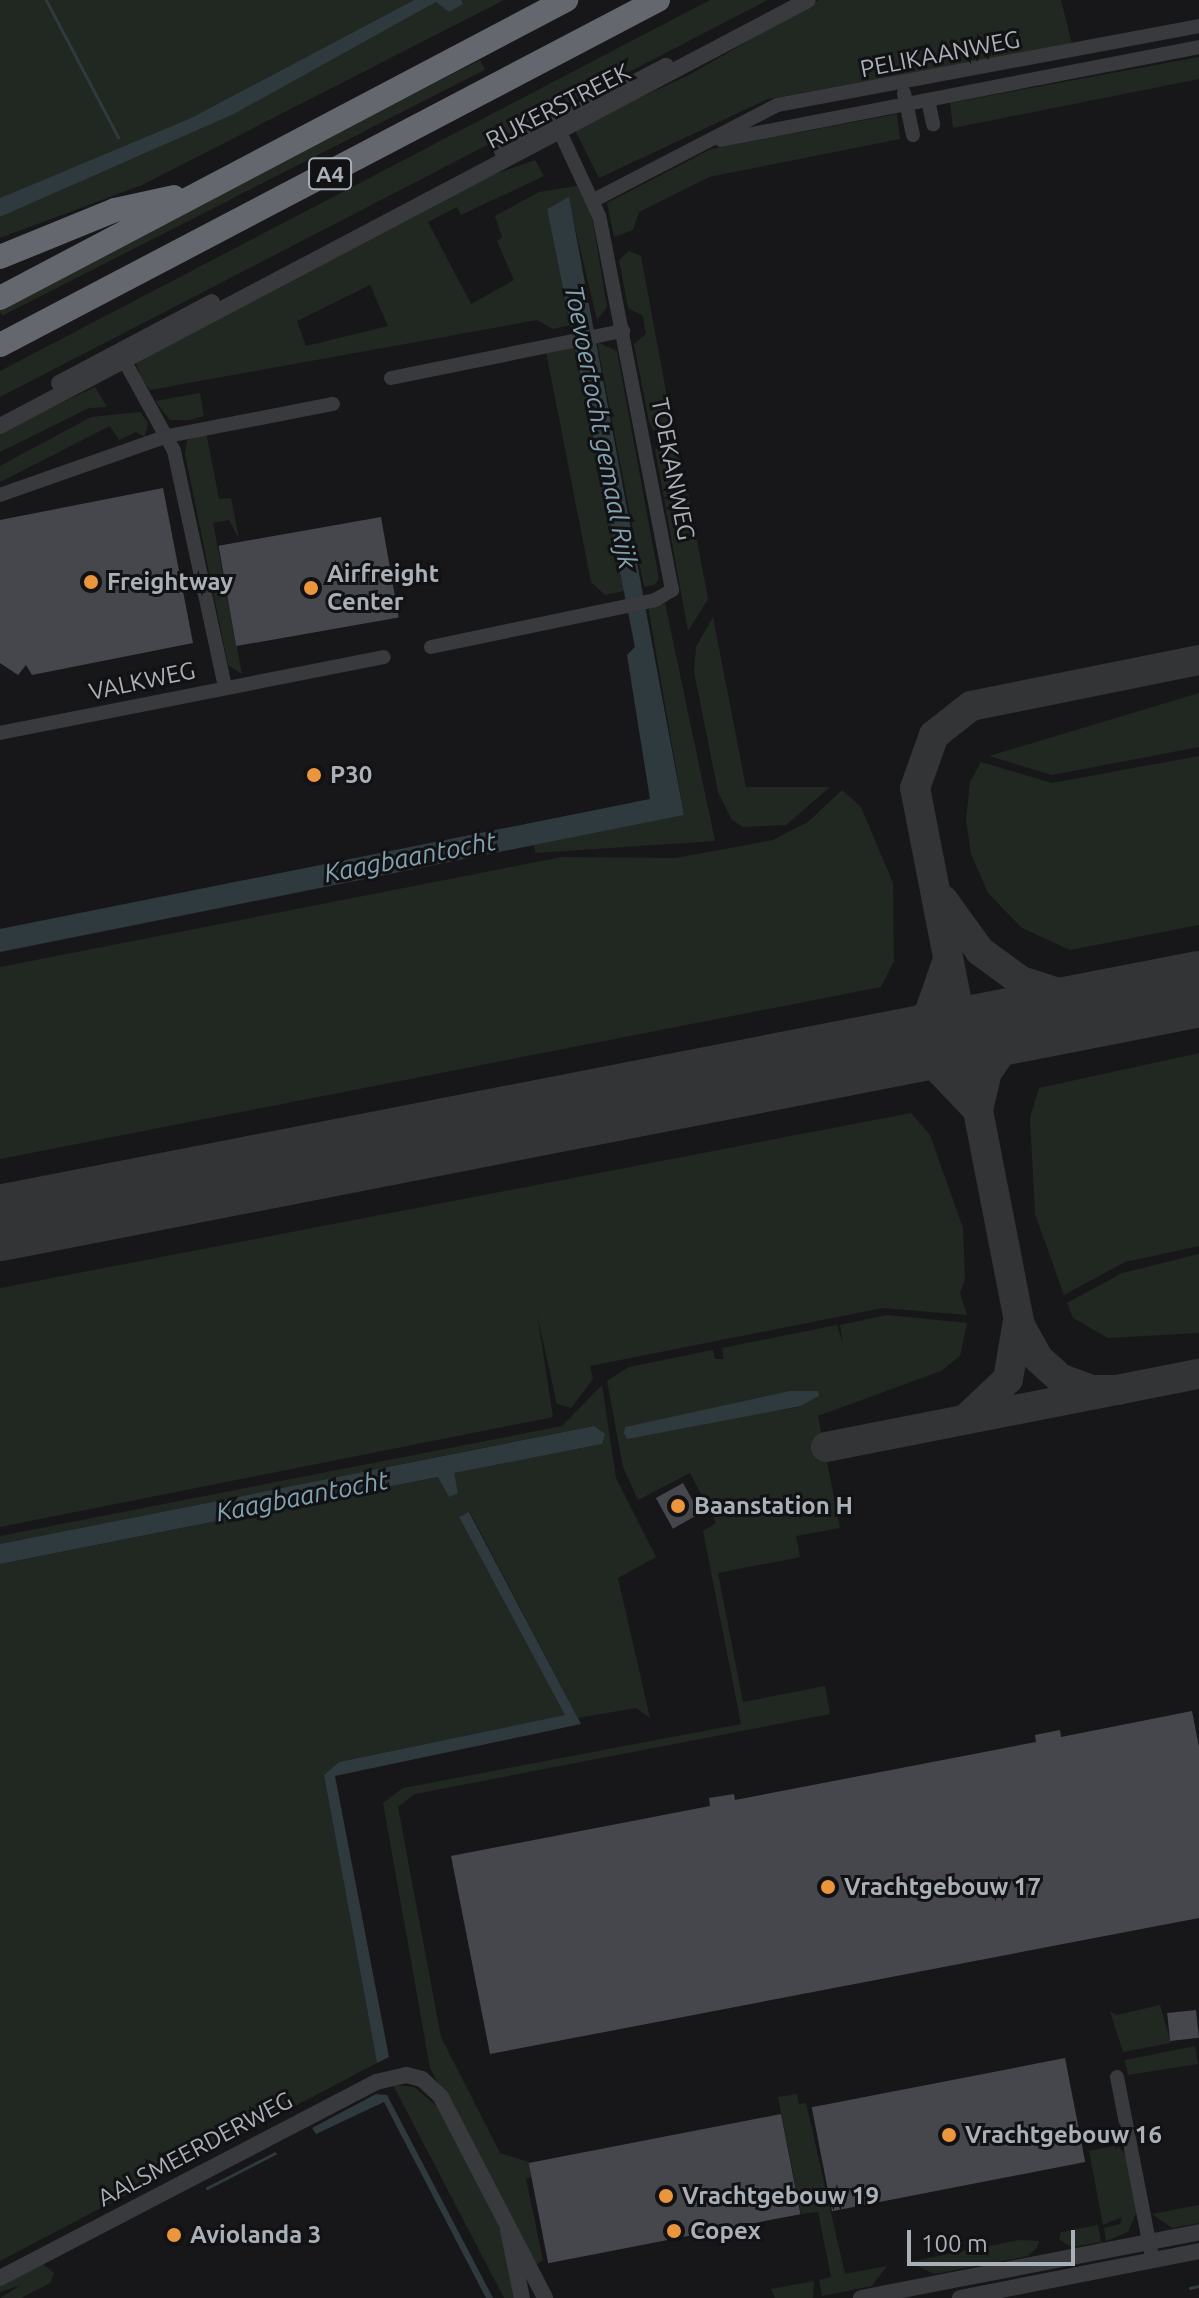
<!DOCTYPE html>
<style>
body{margin:0}
#map{position:relative;width:1199px;height:2298px;overflow:hidden;background:#171719;font-family:Ubuntu,sans-serif}
div>[style]{position:absolute}
.green>*{inset:0;background:#212821;transform-origin:0 0}
.water>*{inset:0;background:#2f3a3e}
.stream>*{height:3px;margin:-1.5px;padding:0 1.5px;transform-origin:1.5px;border-radius:1.5px;background:#2f3a3e}
.taxiway>*{height:30px;margin:-15px;padding:0 15px;transform-origin:15px;border-radius:15px;background:#323436}
.runway>*{height:76px;margin:-38px;padding:0 38px;transform-origin:38px;border-radius:38px;background:#323436}
.building>*{inset:0;background:#46474c;transform-origin:0 0}
.minor>*{height:14px;margin:-7px;padding:0 7px;transform-origin:7px;border-radius:7px;background:#383a3d}
.tertiary>*{height:16px;margin:-8px;padding:0 8px;transform-origin:8px;border-radius:8px;background:#383a3d}
.motorway>*{height:24px;margin:-12px;padding:0 12px;transform-origin:12px;border-radius:12px;background:#64686e}
.dots>*{width:22px;height:22px;translate:-50% -50%;box-sizing:border-box;border:4px solid #121214;border-radius:50%}
span{translate:-50% -50%;white-space:nowrap;text-align:center;line-height:1.15;-webkit-text-stroke:6px #121214;paint-order:stroke}
.shield-label span{padding:2px 6px;background:#121214;border:2px solid;border-radius:6px;-webkit-text-stroke-width:0}
.shield-label{font-size:22px;color:#a9b0b8;font-weight:700}
.street-label{font-size:24px;color:#a9b0b8}
.poi-label{font-size:24px;color:#a9b0b8;font-weight:700}
.left{translate:0 -50%;text-align:left}
.water-label{font-size:26px;color:#82a2b2;font-style:italic}
.scale{position:absolute;left:907px;top:2230px;width:168px;height:36px;box-sizing:border-box;border:4px solid #a9b0b8;border-top:0;padding-left:10px;font-size:24px;line-height:28px;white-space:nowrap;color:#a9b0b8;-webkit-text-stroke:6px #121214;paint-order:stroke}
</style>
<div id="map">
<div class="green">
<i style="clip-path:polygon(0 0,414px 0,191px 118px,0 198px)"></i>
<i style="clip-path:polygon(461px 0,504px 0,142px 185px,0 238px,0 217px,234px 114px,436px 2px,449px 12px)"></i>
<i style="clip-path:polygon(710px 0,768px 0,0 397px,0 371px)"></i>
<i style="clip-path:polygon(819px 0,1061px 0,1072px 44px,768px 99px,599px 178px,574px 128px,689px 75px)"></i>
<i style="clip-path:polygon(1199px 57px,1199px 79px,953px 128px,950px 103px)"></i>
<i style="left:480px;top:60px;width:11px;height:542px;rotate:63deg"></i>
<i style="clip-path:polygon(897px 114px,900px 139px,709px 177px,639px 212px,633px 230px,614px 237px,607px 203px,711px 149px)"></i>
<i style="clip-path:polygon(evenodd,535px 160px,544px 176px,461px 215px,457px 207px,428px 222px,471px 304px,514px 280px,497px 241px,502px 237px,495px 216px,539px 192px,577px 186px,592px 216px,607px 307px,597px 320px,568px 198px,547px 209px,570px 325px,553px 329px,537px 320px,150px 390px,141px 378px,135px 360px,492px 175px,535px 160px,370px 285px,388px 326px,306px 346px,297px 321px,370px 285px)"></i>
<i style="clip-path:polygon(629px 251px,641px 256px,673px 429px,653px 430px,649px 422px,634px 344px,646px 334px,643px 316px,628px 308px,619px 260px)"></i>
<i style="clip-path:polygon(597px 342px,617px 351px,659px 579px,654px 585px,644px 587px)"></i>
<i style="clip-path:polygon(574px 346px,624px 591px,605px 595px,591px 582px,546px 352px)"></i>
<i style="clip-path:polygon(95px 387px,107px 407px,89px 408px,0 452px,0 432px)"></i>
<i style="clip-path:polygon(200px 393px,204px 416px,189px 420px,170px 420px,155px 401px)"></i>
<i style="clip-path:polygon(140px 412px,148px 423px,145px 437px,136px 432px,119px 440px,110px 426px,0 482px,0 466px,91px 417px)"></i>
<i style="clip-path:polygon(206px 432px,219px 499px,231px 498px,239px 539px,229px 520px,213px 523px,242px 674px,228px 665px,185px 454px,187px 440px)"></i>
<i style="clip-path:polygon(678px 444px,682px 466px,669px 468px,672px 489px,687px 487px,708px 599px,688px 631px,655px 449px)"></i>
<i style="clip-path:polygon(665px 603px,715px 841px,535px 853px,534px 845px,684px 815px,648px 606px)"></i>
<i style="clip-path:polygon(713px 617px,746px 787px,830px 787px,786px 825px,743px 827px,732px 820px,718px 792px,694px 671px,696px 647px)"></i>
<i style="clip-path:polygon(1199px 693px,1199px 747px,1052px 775px,989px 756px)"></i>
<i style="clip-path:polygon(1199px 756px,1199px 925px,1070px 950px,1022px 928px,988px 893px,971px 854px,966px 820px,970px 782px,981px 762px,1052px 783px)"></i>
<i style="clip-path:polygon(842px 790px,861px 807px,893px 883px,894px 961px,881px 987px,0 1159px,0 967px,562px 857px,676px 858px,773px 840px,808px 822px)"></i>
<i style="clip-path:polygon(1199px 1053px,1199px 1246px,1125px 1262px,1064px 1295px,1035px 1214px,1030px 1118px,1039px 1088px)"></i>
<i style="clip-path:polygon(911px 1113px,930px 1135px,963px 1228px,965px 1280px,960px 1293px,967px 1315px,883px 1308px,590px 1366px,593px 1379px,571px 1408px,557px 1404px,537px 1314px,553px 1417px,0 1527px,0 1288px)"></i>
<i style="clip-path:polygon(1199px 1254px,1199px 1333px,1108px 1338px,1073px 1318px,1067px 1303px,1122px 1273px)"></i>
<i style="clip-path:polygon(evenodd,887px 1315px,967px 1323px,960px 1356px,941px 1371px,818px 1416px,840px 1528px,796px 1536px,800px 1557px,718px 1573px,743px 1702px,825px 1686px,830px 1714px,415px 1794px,398px 1807px,441px 2037px,500px 2153px,529px 2162px,532px 2177px,526px 2179px,543px 2260px,536px 2265px,430px 2068px,383px 1803px,403px 1788px,741px 1724px,703px 1531px,716px 1523px,690px 1473px,638px 1500px,623px 1467px,607px 1381px,629px 1367px,713px 1350px,715px 1359px,724px 1359px,722px 1348px,837px 1325px,843px 1344px,840px 1325px,887px 1315px,808px 1391px,818px 1396px,799px 1407px,625px 1436px,625px 1427px,808px 1391px)"></i>
<i style="clip-path:polygon(602px 1385px,616px 1478px,656px 1557px,618px 1578px,650px 1718px,636px 1708px,578px 1718px,470px 1512px,459px 1517px,566px 1715px,339px 1762px,324px 1775px,377px 2063px,0 2261px,0 1564px,439px 1477px,449px 1497px,453px 1473px,602px 1444px,593px 1426px,0 1544px,0 1536px,562px 1426px)"></i>
<i style="clip-path:polygon(1160px 2005px,1171px 2043px,1123px 2052px,1110px 2011px,1117px 2015px)"></i>
<i style="clip-path:polygon(1195px 2046px,1198px 2064px,1128px 2075px,1125px 2060px)"></i>
<i style="clip-path:polygon(393px 2085px,414px 2087px,439px 2108px,502px 2228px,519px 2298px,504px 2298px)"></i>
<i style="clip-path:polygon(797px 2094px,799px 2104px,806px 2103px,845px 2274px,887px 2266px,872px 2286px,822px 2296px,819px 2280px,831px 2277px,818px 2212px,801px 2214px,778px 2097px)"></i>
<i style="clip-path:polygon(1118px 2145px,1127px 2158px,1137px 2211px,1128px 2232px,1106px 2241px,1104px 2228px,1120px 2224px,1122px 2217px,1103px 2225px,1089px 2151px)"></i>
<i style="clip-path:polygon(1199px 2205px,1199px 2223px,1172px 2228px,1152px 2214px)"></i>
<i style="clip-path:polygon(1098px 2225px,1101px 2242px,1072px 2247px,1059px 2240px,1061px 2232px)"></i>
<i style="clip-path:polygon(1019px 2240px,1039px 2241px,1037px 2248px,1028px 2256px,934px 2274px,909px 2262px)"></i>
<i style="clip-path:polygon(43px 2264px,54px 2273px,50px 2283px,21px 2298px,0 2298px,21px 2285px,0 2292px,0 2284px)"></i>
<i style="clip-path:polygon(814px 2281px,813px 2298px,775px 2298px,771px 2289px)"></i>
</div>
<div class="water">
<i style="clip-path:polygon(414px 0,461px 0,463px 4px,449px 12px,436px 2px,234px 114px,0 217px,0 198px,191px 118px)"></i>
<i style="clip-path:polygon(569px 197px,684px 815px,0 952px,0 929px,650px 799px,627px 655px,635px 647px,547px 209px)"></i>
<i style="clip-path:polygon(790px 1391px,818px 1391px,819px 1396px,801px 1406px,627px 1439px,624px 1433px,625px 1427px)"></i>
<i style="clip-path:polygon(594px 1426px,605px 1434px,602px 1444px,454px 1473px,458px 1493px,449px 1497px,438px 1477px,0 1564px,0 1544px)"></i>
<i style="clip-path:polygon(469px 1512px,581px 1724px,335px 1776px,389px 2057px,377px 2063px,324px 1775px,339px 1762px,565px 1715px,459px 1517px)"></i>
<i style="clip-path:polygon(376px 2094px,387px 2095px,493px 2298px,486px 2298px,384px 2102px,316px 2134px,312px 2128px)"></i>
</div>
<div class="stream">
<i style="left:46px;top:0;width:155px;rotate:62.3deg"></i>
<i style="left:207px;top:2188px;width:76px;rotate:-27.2deg"></i>
<i style="left:1190px;top:2288px;width:9px;rotate:-13deg"></i>
</div>
<div class="taxiway">
<i style="left:943px;top:900px;width:63px;rotate:54deg"></i>
<i style="left:980px;top:951px;width:51px;rotate:36.2deg"></i>
<i style="left:1021px;top:981px;width:62px;rotate:17.9deg"></i>
<i style="left:1080px;top:1000px;width:63px"></i>
<i style="left:879px;top:1051px;width:55px;rotate:12.5deg"></i>
<i style="left:933px;top:1063px;width:58px;rotate:46.4deg"></i>
<i style="left:879px;top:1051px;width:62px;rotate:-36.5deg"></i>
<i style="left:929px;top:1014px;width:52px;rotate:-70.9deg"></i>
<i style="left:979px;top:1106px;width:35px;rotate:-77deg"></i>
<i style="left:987px;top:1072px;width:32px;rotate:-55deg"></i>
<i style="left:1005px;top:1046px;width:68px;rotate:-26.9deg"></i>
<i style="left:1119px;top:1390px;width:27px;rotate:180deg"></i>
<i style="left:1092px;top:1390px;width:33px;rotate:-160deg"></i>
<i style="left:1061px;top:1379px;width:31px;rotate:-138deg"></i>
<i style="left:1038px;top:1358px;width:37px;rotate:-119deg"></i>
<i style="left:1020px;top:1326px;width:548px;rotate:-101.04deg"></i>
<i style="left:915px;top:788px;width:56px;rotate:-70.3deg"></i>
<i style="left:934px;top:735px;width:47px;rotate:-38.1deg"></i>
<i style="left:971px;top:706px;width:233px;rotate:-11.4deg"></i>
<i style="left:968px;top:1417px;width:55px;rotate:-43.5deg"></i>
<i style="left:1008px;top:1379px;width:59px;rotate:-80.2deg"></i>
<i style="left:826px;top:1447px;width:380px;rotate:-11.1deg"></i>
</div>
<div class="runway">
<i style="left:0;top:1223px;width:1222px;rotate:-11.04deg"></i>
</div>
<div class="building">
<i style="clip-path:polygon(163px 488px,193px 643px,32px 675px,26px 665px,18px 675px,0 663px,0 520px)"></i>
<i style="left:381px;top:517px;width:102px;height:165px;rotate:80deg"></i>
<i style="left:683px;top:1483px;width:35px;height:31px;rotate:61deg"></i>
<i style="clip-path:polygon(1192px 1711px,1199px 1747px,1199px 1918px,490px 2054px,451px 1856px,710px 1806px,709px 1798px,734px 1794px,735px 1800px,1036px 1742px,1035px 1735px,1060px 1730px,1061px 1737px)"></i>
<i style="left:1196px;top:2010px;width:28px;height:29px;rotate:84deg"></i>
<i style="left:1065px;top:2058px;width:106px;height:258px;rotate:79deg"></i>
<i style="left:781px;top:2114px;width:102px;height:257px;rotate:79deg"></i>
</div>
<div class="minor">
<i style="left:904px;top:93px;width:43px;rotate:77.9deg"></i>
<i style="left:928px;top:100px;width:25px;rotate:78deg"></i>
<i style="left:721px;top:140px;width:487px;rotate:-11deg"></i>
<i style="left:594px;top:200px;width:206px;rotate:-27.4deg"></i>
<i style="left:777px;top:105px;width:429px;rotate:-10.6deg"></i>
<i style="left:119px;top:351px;width:114px;rotate:61.2deg"></i>
<i style="left:174px;top:451px;width:241px;rotate:77.8deg"></i>
<i style="left:391px;top:378px;width:237px;rotate:-11.5deg"></i>
<i style="left:0;top:495px;width:178px;rotate:-19.4deg"></i>
<i style="left:168px;top:436px;width:168px;rotate:-11deg"></i>
<i style="left:431px;top:647px;width:229px;rotate:-11.8deg"></i>
<i style="left:655px;top:600px;width:20px;rotate:-30deg"></i>
<i style="left:672px;top:590px;width:381px;rotate:-101deg"></i>
<i style="left:599px;top:216px;width:93px;rotate:-114.9deg"></i>
<i style="left:0;top:733px;width:391px;rotate:-11.2deg"></i>
<i style="left:1117px;top:2077px;width:178px;rotate:79deg"></i>
</div>
<div class="tertiary">
<i style="left:502px;top:151px;width:185px;rotate:-27.4deg"></i>
<i style="left:59px;top:383px;width:173px;rotate:-27.9deg"></i>
<i style="left:0;top:426px;width:913px;rotate:-27.8deg"></i>
<i style="left:508px;top:2230px;width:69px;rotate:78.4deg"></i>
<i style="left:0;top:2278px;width:424px;rotate:-27.5deg"></i>
<i style="left:376px;top:2082px;width:31px;rotate:-13deg"></i>
<i style="left:406px;top:2075px;width:16px;rotate:14deg"></i>
<i style="left:422px;top:2079px;width:26px;rotate:43deg"></i>
<i style="left:441px;top:2097px;width:226px;rotate:62.6deg"></i>
<i style="left:861px;top:2298px;width:344px;rotate:-11deg"></i>
<i style="left:960px;top:2298px;width:244px;rotate:-11.1deg"></i>
</div>
<div class="motorway">
<i style="left:0;top:257px;width:124px;rotate:-22.2deg"></i>
<i style="left:115px;top:210px;width:60px;rotate:-12.4deg"></i>
<i style="left:0;top:298px;width:640px;rotate:-27.77deg"></i>
<i style="left:0;top:345px;width:743px;rotate:-27.67deg"></i>
</div>
<div class="dots">
<i style="left:91px;top:582px;background:#eb963c"></i>
<i style="left:311px;top:588px;background:#eb963c"></i>
<i style="left:314px;top:775px;background:#eb963c"></i>
<i style="left:678px;top:1506px;background:#eb963c"></i>
<i style="left:828px;top:1887px;background:#eb963c"></i>
<i style="left:949px;top:2135px;background:#eb963c"></i>
<i style="left:666px;top:2196px;background:#eb963c"></i>
<i style="left:674px;top:2231px;background:#eb963c"></i>
<i style="left:174px;top:2235px;background:#eb963c"></i>
</div>
<div class="shield-label">
<span style="left:330px;top:174px">A4</span>
</div>
<div class="street-label">
<span style="left:940px;top:54px;rotate:-11deg">PELIKAANWEG</span>
<span style="left:558px;top:106px;rotate:-27deg">RIJKERSTREEK</span>
<span style="left:673px;top:469px;rotate:79deg">TOEKANWEG</span>
<span style="left:142px;top:681px;rotate:-12deg">VALKWEG</span>
<span style="left:195px;top:2149px;rotate:-28deg">AALSMEERDERWEG</span>
</div>
<div class="poi-label">
<span class="left" style="left:327px;top:588px">Airfreight<br>Center</span>
<span class="left" style="left:107px;top:582px">Freightway</span>
<span class="left" style="left:330px;top:775px">P30</span>
<span class="left" style="left:694px;top:1506px">Baanstation H</span>
<span class="left" style="left:844px;top:1887px">Vrachtgebouw 17</span>
<span class="left" style="left:965px;top:2135px">Vrachtgebouw 16</span>
<span class="left" style="left:682px;top:2196px">Vrachtgebouw 19</span>
<span class="left" style="left:690px;top:2231px">Copex</span>
<span class="left" style="left:190px;top:2235px">Aviolanda 3</span>
</div>
<div class="water-label">
<span style="left:601px;top:427px;rotate:79deg">Toevoertocht gemaal Rijk</span>
<span style="left:410px;top:857px;rotate:-11deg">Kaagbaantocht</span>
<span style="left:302px;top:1496px;rotate:-11deg">Kaagbaantocht</span>
</div>
<div class="scale">100 m</div>
</div>
